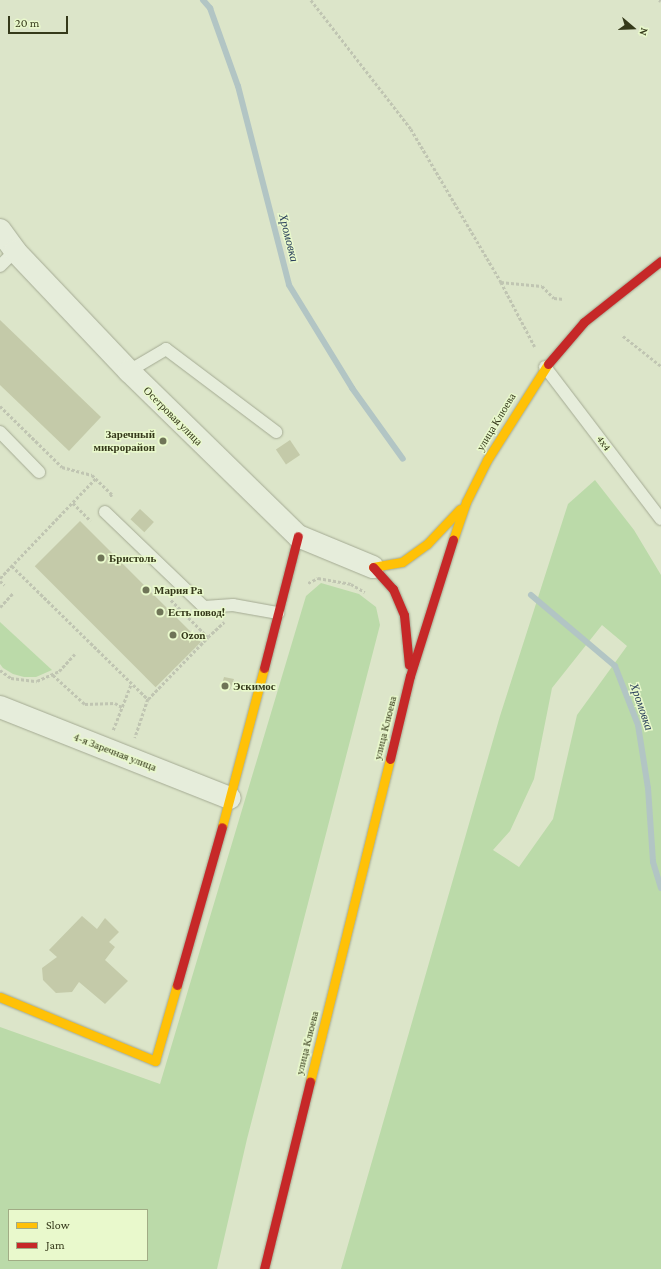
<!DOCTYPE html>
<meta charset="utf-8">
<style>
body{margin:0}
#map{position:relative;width:661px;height:1269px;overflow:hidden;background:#dce5c9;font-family:"Crimson Pro",serif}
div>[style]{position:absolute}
.green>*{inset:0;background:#bbdaa9}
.stream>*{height:6px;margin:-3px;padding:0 3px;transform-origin:3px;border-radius:3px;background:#b2c5c4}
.building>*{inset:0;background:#c4caa9;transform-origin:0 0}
.path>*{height:2.5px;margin-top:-1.25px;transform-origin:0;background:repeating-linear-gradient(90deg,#c0c5b2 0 3px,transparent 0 5px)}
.roads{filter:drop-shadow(0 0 1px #a4aa93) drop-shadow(0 0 1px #a4aa93)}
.lane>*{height:12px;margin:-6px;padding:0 6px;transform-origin:6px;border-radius:6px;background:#e6eddb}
.street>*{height:22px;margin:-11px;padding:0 11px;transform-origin:11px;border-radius:11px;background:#e6eddb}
.slow>*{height:9px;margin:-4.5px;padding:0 4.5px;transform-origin:4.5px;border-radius:4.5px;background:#ffc107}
.jam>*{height:9px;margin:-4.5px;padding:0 4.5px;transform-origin:4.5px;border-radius:4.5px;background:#c62828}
.dots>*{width:11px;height:11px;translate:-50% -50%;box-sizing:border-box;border:2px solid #e9f9cc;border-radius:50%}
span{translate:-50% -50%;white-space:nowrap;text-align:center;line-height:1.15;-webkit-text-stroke:3px #e9f9cc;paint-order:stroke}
.street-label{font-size:11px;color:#35391a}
.poi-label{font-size:11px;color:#35391a;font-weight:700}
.right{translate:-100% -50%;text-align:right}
.left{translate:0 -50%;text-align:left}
.water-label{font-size:12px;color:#283e5a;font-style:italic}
.legend{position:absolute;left:8px;top:1209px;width:140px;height:52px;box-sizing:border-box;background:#e9f9cc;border:1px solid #a1ac85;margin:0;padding:5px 7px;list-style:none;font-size:12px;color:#35391a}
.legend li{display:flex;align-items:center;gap:8px;height:20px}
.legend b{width:20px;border:1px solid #a1ac85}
.north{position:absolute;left:613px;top:8px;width:40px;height:40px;-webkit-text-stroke:3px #e9f9cc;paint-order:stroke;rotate:109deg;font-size:11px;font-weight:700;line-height:16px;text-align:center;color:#35391a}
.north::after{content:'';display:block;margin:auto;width:14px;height:18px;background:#35391a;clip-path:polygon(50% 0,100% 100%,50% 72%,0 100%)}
.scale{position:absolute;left:8px;top:16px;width:60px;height:18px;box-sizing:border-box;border:2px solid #35391a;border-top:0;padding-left:5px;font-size:12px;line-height:14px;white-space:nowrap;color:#35391a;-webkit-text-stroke:3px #e9f9cc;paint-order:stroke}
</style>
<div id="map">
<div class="green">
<i style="clip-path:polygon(evenodd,595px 480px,634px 530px,661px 575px,661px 1269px,341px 1269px,500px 716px,568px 504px,595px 480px,602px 625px,627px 646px,577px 715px,553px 819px,519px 867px,493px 850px,510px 831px,534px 779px,552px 688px,602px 625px)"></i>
<i style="clip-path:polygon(evenodd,321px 583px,359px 594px,376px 607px,380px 625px,247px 1139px,217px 1269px,0 1269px,0 1027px,160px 1084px,306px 596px,321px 583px,9px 1210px,147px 1210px,147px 1260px,9px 1260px,9px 1210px)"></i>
<i style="clip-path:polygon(0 622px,52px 670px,36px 677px,24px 677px,13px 674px,3px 668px,0 664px)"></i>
</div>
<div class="stream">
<i style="left:203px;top:0;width:11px;rotate:49deg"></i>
<i style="left:210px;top:8px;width:83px;rotate:70.3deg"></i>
<i style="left:238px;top:86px;width:205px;rotate:75.6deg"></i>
<i style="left:289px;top:285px;width:121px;rotate:58.5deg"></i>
<i style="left:352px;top:388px;width:87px;rotate:54.3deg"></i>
<i style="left:531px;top:595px;width:110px;rotate:40.2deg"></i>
<i style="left:615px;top:666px;width:63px;rotate:68.7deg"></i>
<i style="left:638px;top:725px;width:64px;rotate:81deg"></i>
<i style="left:648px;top:788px;width:74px;rotate:86.1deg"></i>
<i style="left:653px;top:862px;width:27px;rotate:73deg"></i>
</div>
<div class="building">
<i style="clip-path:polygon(0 320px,101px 417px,69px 451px,0 385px)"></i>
<i style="left:290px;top:440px;width:18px;height:17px;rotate:56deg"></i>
<i style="left:140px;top:509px;width:19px;height:14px;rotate:43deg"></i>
<i style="left:80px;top:521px;width:171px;height:64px;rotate:45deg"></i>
<i style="clip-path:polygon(224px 677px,234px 679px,230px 690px,221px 688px)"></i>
<i style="clip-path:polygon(82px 916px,97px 929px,105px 918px,119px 932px,109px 942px,115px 947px,105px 960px,128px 981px,105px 1004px,79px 982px,72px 992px,56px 993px,43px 980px,42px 968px,57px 957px,49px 950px)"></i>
</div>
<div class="path">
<i style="left:311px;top:0;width:163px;rotate:52.2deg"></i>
<i style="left:411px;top:129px;width:178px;rotate:59.5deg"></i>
<i style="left:501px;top:282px;width:73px;rotate:62.4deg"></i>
<i style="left:659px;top:0;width:2px;rotate:27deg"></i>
<i style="left:501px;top:282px;width:41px;rotate:5.6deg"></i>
<i style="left:542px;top:286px;width:17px;rotate:45deg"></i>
<i style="left:554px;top:298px;width:10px;rotate:6deg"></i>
<i style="left:623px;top:336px;width:48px;rotate:38.3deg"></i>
<i style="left:0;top:406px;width:87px;rotate:44.5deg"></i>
<i style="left:62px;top:467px;width:31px;rotate:15deg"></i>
<i style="left:92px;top:475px;width:28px;rotate:44deg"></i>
<i style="left:112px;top:494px;width:4px;rotate:117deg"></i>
<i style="left:73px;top:503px;width:25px;rotate:45deg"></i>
<i style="left:12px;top:566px;width:190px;rotate:44.4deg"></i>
<i style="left:148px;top:699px;width:41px;rotate:108.4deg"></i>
<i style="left:0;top:578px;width:139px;rotate:-46.2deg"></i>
<i style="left:0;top:581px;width:6px;rotate:39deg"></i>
<i style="left:308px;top:583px;width:11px;rotate:-27deg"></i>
<i style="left:318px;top:578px;width:34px;rotate:10deg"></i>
<i style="left:351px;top:584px;width:16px;rotate:30deg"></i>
<i style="left:171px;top:600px;width:52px;rotate:45deg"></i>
<i style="left:208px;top:637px;width:22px;rotate:-43deg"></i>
<i style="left:0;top:607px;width:19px;rotate:-47deg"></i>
<i style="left:0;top:670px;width:14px;rotate:36deg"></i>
<i style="left:11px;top:678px;width:26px;rotate:7deg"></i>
<i style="left:37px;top:681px;width:24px;rotate:-24deg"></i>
<i style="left:59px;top:671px;width:23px;rotate:-47deg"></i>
<i style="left:53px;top:675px;width:43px;rotate:42.2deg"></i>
<i style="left:85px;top:704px;width:30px;rotate:-2deg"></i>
<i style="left:115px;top:703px;width:8px;rotate:30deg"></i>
<i style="left:148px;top:699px;width:86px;rotate:-45.9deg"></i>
<i style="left:113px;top:730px;width:49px;rotate:-68.6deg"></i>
</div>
<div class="roads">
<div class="lane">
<i style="left:0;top:266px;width:21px;rotate:-45deg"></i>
<i style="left:545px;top:367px;width:191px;rotate:52.7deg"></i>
<i style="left:129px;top:371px;width:43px;rotate:-30.7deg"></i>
<i style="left:166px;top:349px;width:138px;rotate:37deg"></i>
<i style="left:0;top:432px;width:56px;rotate:45.7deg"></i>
<i style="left:105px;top:512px;width:137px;rotate:43.8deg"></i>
<i style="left:204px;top:607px;width:29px;rotate:-4deg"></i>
<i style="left:233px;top:605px;width:46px;rotate:10.1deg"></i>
</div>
<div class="street">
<i style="left:0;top:230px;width:26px;rotate:54deg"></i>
<i style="left:15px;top:251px;width:166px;rotate:46.5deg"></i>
<i style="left:129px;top:371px;width:236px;rotate:44.3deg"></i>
<i style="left:298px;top:536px;width:81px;rotate:22.5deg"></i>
<i style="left:0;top:707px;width:247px;rotate:21.6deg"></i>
</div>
<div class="slow">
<i style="left:453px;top:540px;width:40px;rotate:-71.1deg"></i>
<i style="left:466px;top:502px;width:47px;rotate:-63.4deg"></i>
<i style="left:487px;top:460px;width:114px;rotate:-57.6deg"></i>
<i style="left:373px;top:567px;width:29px;rotate:-10deg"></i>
<i style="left:402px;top:562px;width:31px;rotate:-36deg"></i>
<i style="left:427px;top:544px;width:48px;rotate:-46.7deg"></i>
<i style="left:222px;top:827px;width:164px;rotate:-75.2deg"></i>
<i style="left:0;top:997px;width:168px;rotate:22.4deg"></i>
<i style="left:155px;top:1061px;width:79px;rotate:-73.9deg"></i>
<i style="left:310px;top:1082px;width:333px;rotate:-76.1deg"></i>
</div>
<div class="jam">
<i style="left:548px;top:364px;width:55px;rotate:-49.4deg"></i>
<i style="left:584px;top:322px;width:98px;rotate:-38.4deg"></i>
<i style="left:373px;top:567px;width:30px;rotate:48deg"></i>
<i style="left:393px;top:589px;width:28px;rotate:67deg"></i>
<i style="left:404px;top:615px;width:50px;rotate:84.3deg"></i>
<i style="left:264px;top:668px;width:136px;rotate:-75.6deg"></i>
<i style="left:390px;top:759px;width:85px;rotate:-76.5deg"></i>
<i style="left:410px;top:676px;width:143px;rotate:-72.5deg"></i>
<i style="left:177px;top:985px;width:164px;rotate:-74.1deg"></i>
<i style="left:264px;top:1269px;width:193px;rotate:-76.2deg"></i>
</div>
</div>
<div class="dots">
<i style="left:163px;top:441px;background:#6f7557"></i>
<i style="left:101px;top:558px;background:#6f7557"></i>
<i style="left:146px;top:590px;background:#6f7557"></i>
<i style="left:160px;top:612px;background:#6f7557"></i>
<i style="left:173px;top:635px;background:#6f7557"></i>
<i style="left:225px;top:686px;background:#6f7557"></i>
</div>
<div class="street-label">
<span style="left:173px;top:416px;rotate:45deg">Осетровая улица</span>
<span style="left:496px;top:422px;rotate:-59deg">улица Клюева</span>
<span style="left:604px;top:443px;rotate:53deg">4x4</span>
<span style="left:385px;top:728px;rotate:-76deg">улица Клюева</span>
<span style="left:115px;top:752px;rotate:21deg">4-я Заречная улица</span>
<span style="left:307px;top:1043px;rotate:-76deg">улица Клюева</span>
</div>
<div class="poi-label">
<span class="right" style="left:155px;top:441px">Заречный<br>микрорайон</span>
<span class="left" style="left:109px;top:558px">Бристоль</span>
<span class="left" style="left:154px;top:590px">Мария Ра</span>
<span class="left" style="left:168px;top:612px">Есть повод!</span>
<span class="left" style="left:181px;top:635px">Ozon</span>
<span class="left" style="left:233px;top:686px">Эскимос</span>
</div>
<div class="water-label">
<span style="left:288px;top:238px;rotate:76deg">Хромовка</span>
<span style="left:641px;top:707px;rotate:71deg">Хромовка</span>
</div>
<ul class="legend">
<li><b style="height:5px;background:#ffc107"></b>Slow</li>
<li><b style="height:5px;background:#c62828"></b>Jam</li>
</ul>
<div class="north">N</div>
<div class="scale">20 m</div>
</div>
